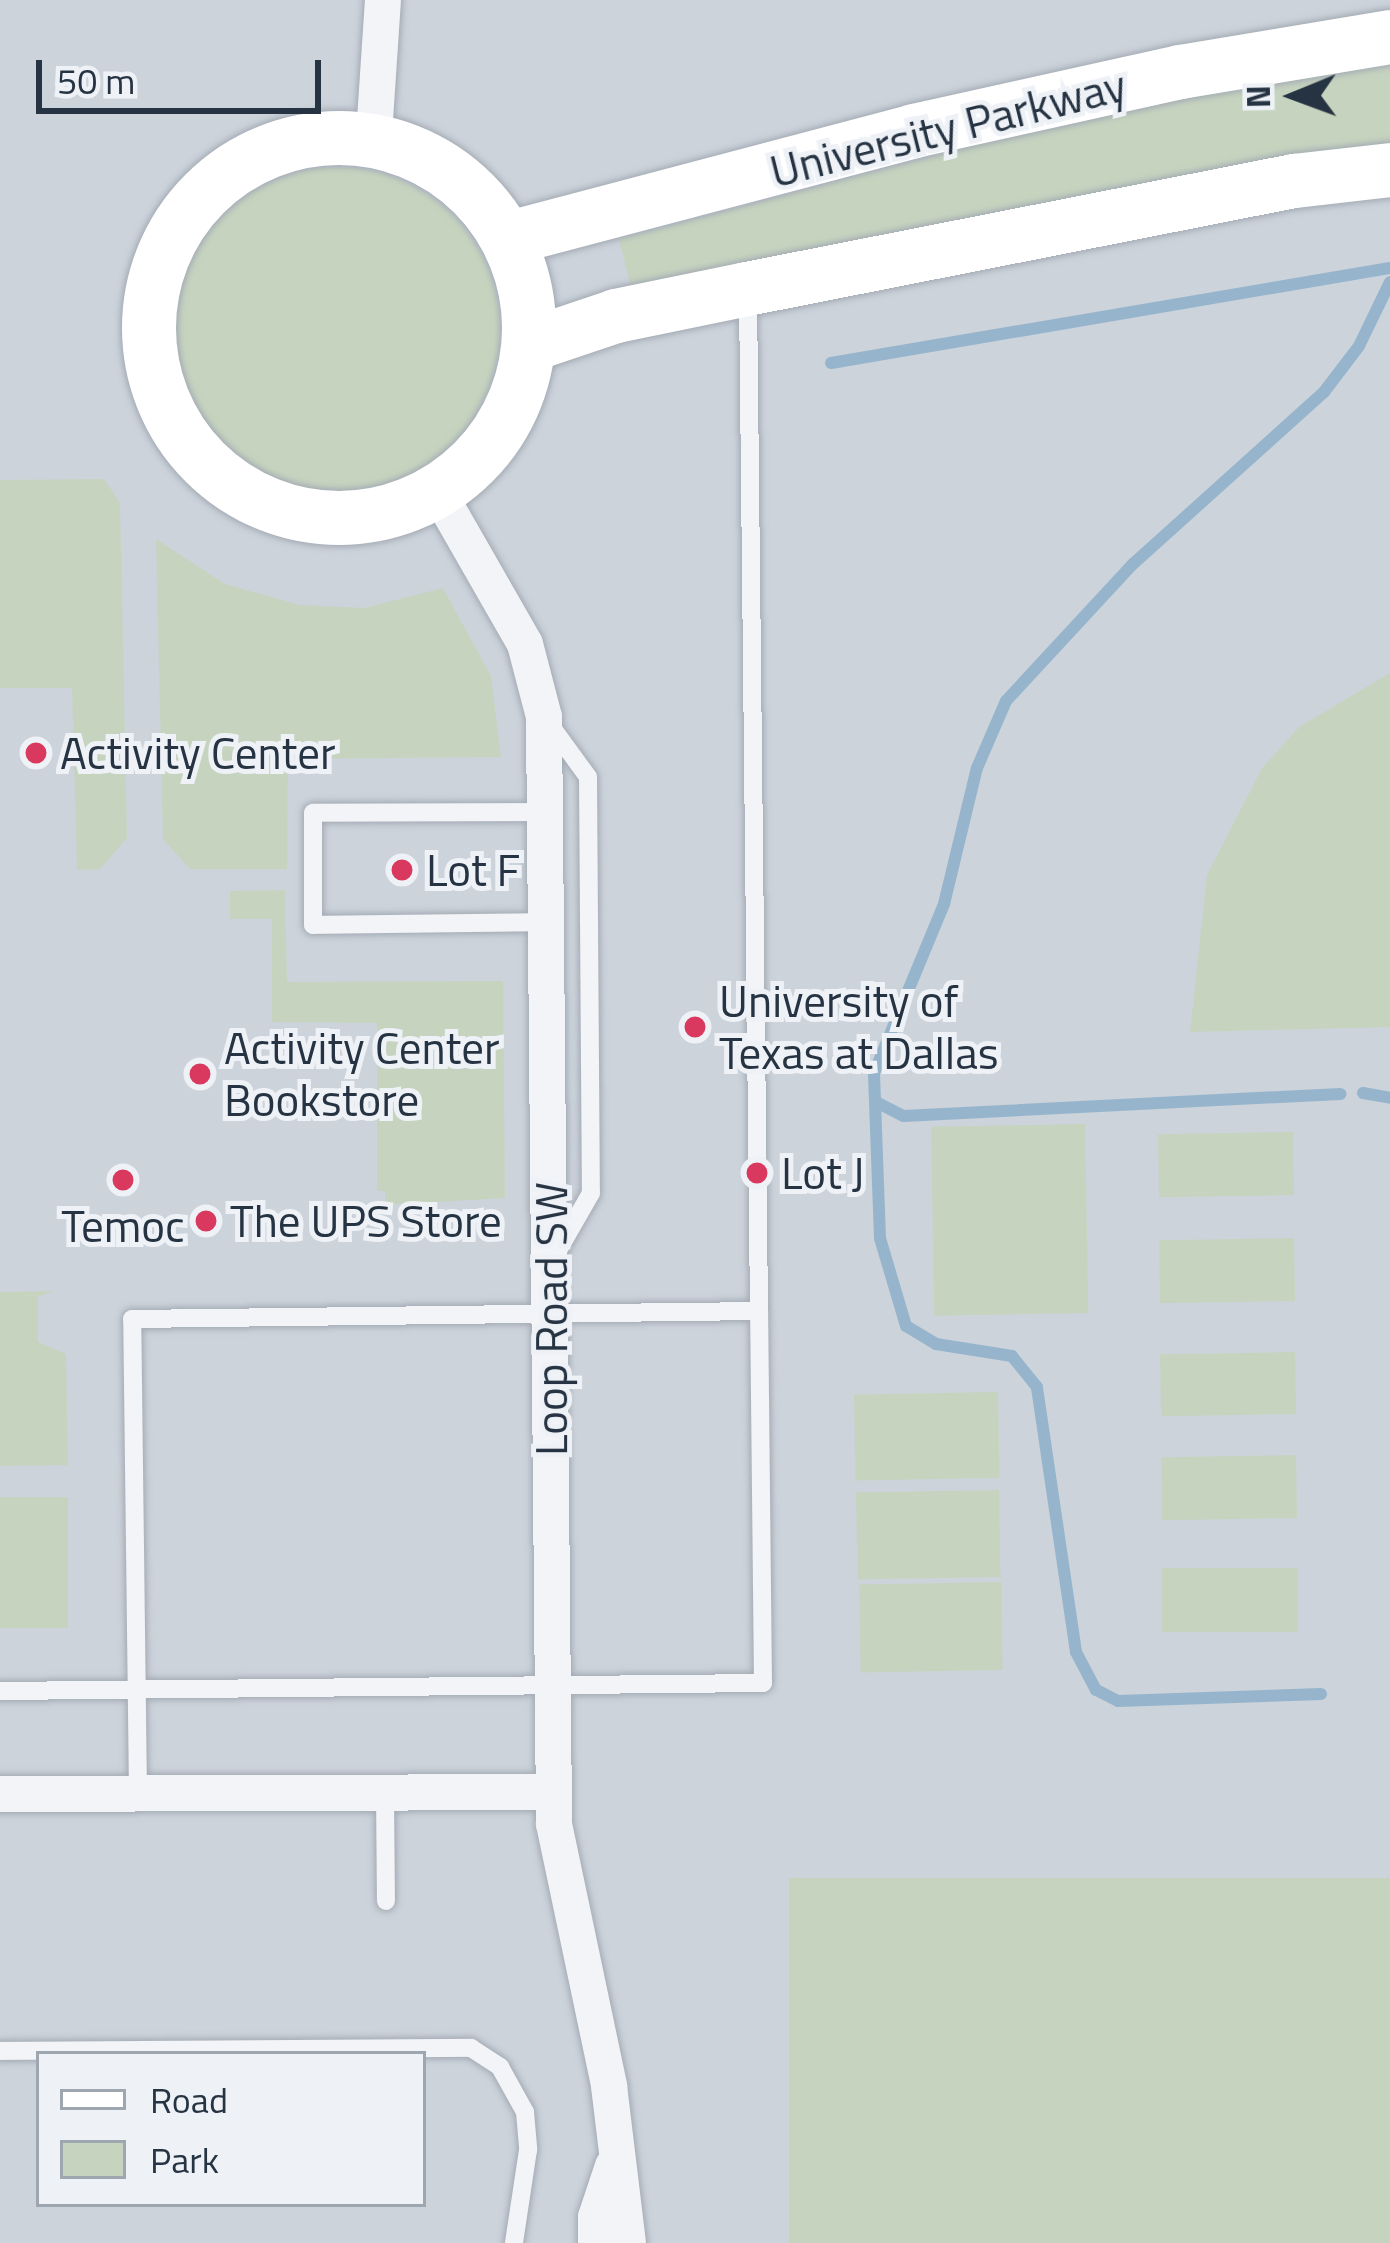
<!DOCTYPE html>
<style>
body{margin:0}
#map{position:relative;width:1390px;height:2243px;overflow:hidden;background:#dfe4e9;font-family:"Titillium Web",sans-serif}
div>[style]{position:absolute}
.built>*{inset:0;background:#ccd3db}
.green>*{inset:0;background:#c6d4bf;transform-origin:0 0}
.round{border-radius:50%}
.stream>*{height:12px;margin:-6px;padding:0 6px;transform-origin:6px;border-radius:6px;background:#96b5cc}
.roads{filter:drop-shadow(0 0 3px #a4abb4) drop-shadow(0 0 3px #a4abb4)}
.lane>*{height:18px;margin:-9px;padding:0 9px;transform-origin:9px;border-radius:9px;background:#f2f4f7}
.street>*{height:36px;margin:-18px;padding:0 18px;transform-origin:18px;border-radius:18px;background:#f2f4f7}
.secondary>*{height:54px;margin:-27px;padding:0 27px;transform-origin:27px;border-radius:27px;background:#fff}
.secondary>.ring{margin:-27px;padding:0;box-sizing:content-box;background:none;border:54px solid #fff;border-radius:50%}
.dots>*{width:33px;height:33px;translate:-50% -50%;box-sizing:border-box;border:6px solid #eef2f7;border-radius:50%}
span{translate:-50% -50%;white-space:nowrap;text-align:center;line-height:1.15;-webkit-text-stroke:10px #eef2f7;paint-order:stroke}
.street-label{font-size:45px;color:#263342}
.poi-label{font-size:45px;color:#263342}
.left{translate:0 -50%;text-align:left}
.legend{position:absolute;left:36px;top:2051px;width:390px;height:156px;box-sizing:border-box;background:#eef2f7;border:3px solid #9ea6af;margin:0;padding:15px 21px;list-style:none;font-size:36px;color:#263342}
.legend li{display:flex;align-items:center;gap:24px;height:60px}
.legend b{width:60px;border:3px solid #9ea6af}
.north{position:absolute;left:1234px;top:36px;width:120px;height:120px;-webkit-text-stroke:9px #eef2f7;paint-order:stroke;rotate:269deg;font-size:33px;font-weight:700;line-height:48px;text-align:center;color:#263342}
.north::after{content:'';display:block;margin:auto;width:42px;height:54px;background:#263342;clip-path:polygon(50% 0,100% 100%,50% 72%,0 100%)}
.scale{position:absolute;left:36px;top:60px;width:285px;height:54px;box-sizing:border-box;border:6px solid #263342;border-top:0;padding-left:15px;font-size:36px;line-height:42px;white-space:nowrap;color:#263342;-webkit-text-stroke:9px #eef2f7;paint-order:stroke}
</style>
<div id="map">
<div class="built">
<i style="clip-path:polygon(evenodd,0 0,1390px 0,1390px 2243px,0 2243px,0 0,39px 2054px,423px 2054px,423px 2204px,39px 2204px,39px 2054px)"></i>
</div>
<div class="green">
<i style="clip-path:polygon(1390px 59px,1390px 150px,633px 296px,619px 239px,1173px 92px)"></i>
<i class="round" style="left:176px;top:167px;width:324px;height:324px"></i>
<i style="clip-path:polygon(104px 479px,120px 503px,127px 838px,100px 869px,77px 870px,72px 688px,0 688px,0 480px)"></i>
<i style="clip-path:polygon(156px 539px,225px 584px,300px 605px,364px 608px,443px 588px,491px 676px,501px 757px,288px 759px,287px 869px,190px 869px,163px 839px)"></i>
<i style="clip-path:polygon(1390px 673px,1390px 1027px,1190px 1032px,1207px 875px,1262px 768px,1299px 727px)"></i>
<i style="clip-path:polygon(285px 890px,287px 982px,503px 981px,505px 1198px,385px 1205px,385px 1191px,377px 1191px,377px 1023px,272px 1022px,272px 919px,230px 919px,230px 891px)"></i>
<i style="left:1085px;top:1124px;width:189px;height:154px;rotate:89deg"></i>
<i style="left:1293px;top:1132px;width:63px;height:135px;rotate:89deg"></i>
<i style="left:1294px;top:1238px;width:63px;height:135px;rotate:89deg"></i>
<i style="clip-path:polygon(53px 1291px,38px 1297px,38px 1342px,66px 1354px,68px 1465px,0 1466px,0 1292px)"></i>
<i style="left:1295px;top:1352px;width:62px;height:135px;rotate:89deg"></i>
<i style="left:998px;top:1392px;width:86px;height:144px;rotate:89deg"></i>
<i style="left:1296px;top:1455px;width:63px;height:135px;rotate:89deg"></i>
<i style="left:999px;top:1490px;width:87px;height:143px;rotate:89deg"></i>
<i style="left:68px;top:1497px;width:131px;height:68px;rotate:90deg"></i>
<i style="left:1298px;top:1568px;width:64px;height:136px;rotate:90deg"></i>
<i style="left:1001px;top:1582px;width:88px;height:142px;rotate:89deg"></i>
<i style="left:1390px;top:1878px;width:365px;height:601px;rotate:90deg"></i>
</div>
<div class="stream">
<i style="left:831px;top:363px;width:567px;rotate:-9.65deg"></i>
<i style="left:1363px;top:1093px;width:27px;rotate:10deg"></i>
<i style="left:876px;top:1102px;width:31px;rotate:27deg"></i>
<i style="left:904px;top:1116px;width:437px;rotate:-2.9deg"></i>
<i style="left:1321px;top:1694px;width:203px;rotate:178deg"></i>
<i style="left:1118px;top:1701px;width:25px;rotate:-153deg"></i>
<i style="left:1096px;top:1690px;width:43px;rotate:-117.8deg"></i>
<i style="left:1076px;top:1652px;width:268px;rotate:-98.4deg"></i>
<i style="left:1037px;top:1387px;width:40px;rotate:-129deg"></i>
<i style="left:1012px;top:1356px;width:77px;rotate:-171deg"></i>
<i style="left:936px;top:1344px;width:35px;rotate:-149deg"></i>
<i style="left:906px;top:1326px;width:92px;rotate:-106.5deg"></i>
<i style="left:880px;top:1238px;width:165px;rotate:-92.1deg"></i>
<i style="left:874px;top:1073px;width:183px;rotate:-67.5deg"></i>
<i style="left:944px;top:904px;width:140px;rotate:-76.4deg"></i>
<i style="left:977px;top:768px;width:73px;rotate:-66.6deg"></i>
<i style="left:1006px;top:701px;width:187px;rotate:-47.2deg"></i>
<i style="left:1133px;top:564px;width:257px;rotate:-42deg"></i>
<i style="left:1324px;top:392px;width:58px;rotate:-52.7deg"></i>
<i style="left:1359px;top:346px;width:71px;rotate:-64.2deg"></i>
</div>
<div class="roads">
<div class="lane">
<i style="left:548px;top:722px;width:68px;rotate:54deg"></i>
<i style="left:588px;top:777px;width:416px;rotate:89.6deg"></i>
<i style="left:591px;top:1193px;width:76px;rotate:119.9deg"></i>
<i style="left:546px;top:812px;width:233px;rotate:179.8deg"></i>
<i style="left:313px;top:813px;width:112px;rotate:90deg"></i>
<i style="left:313px;top:925px;width:234px;rotate:-0.7deg"></i>
<i style="left:0;top:1691px;width:763px;rotate:-0.6deg"></i>
<i style="left:763px;top:1683px;width:372px;rotate:-90.6deg"></i>
<i style="left:138px;top:1793px;width:474px;rotate:-90.7deg"></i>
<i style="left:132px;top:1319px;width:627px;rotate:-0.73deg"></i>
<i style="left:759px;top:1311px;width:1018px;rotate:-90.62deg"></i>
<i style="left:385px;top:1793px;width:108px;rotate:89.5deg"></i>
<i style="left:0;top:2051px;width:471px;rotate:-0.4deg"></i>
<i style="left:471px;top:2048px;width:35px;rotate:33deg"></i>
<i style="left:500px;top:2067px;width:51px;rotate:60.9deg"></i>
<i style="left:525px;top:2112px;width:38px;rotate:85deg"></i>
<i style="left:528px;top:2150px;width:94px;rotate:98.6deg"></i>
</div>
<div class="street">
<i style="left:374px;top:135px;width:135px;rotate:-86.2deg"></i>
<i style="left:438px;top:492px;width:175px;rotate:60.2deg"></i>
<i style="left:525px;top:644px;width:75px;rotate:75.4deg"></i>
<i style="left:544px;top:717px;width:1107px;rotate:89.48deg"></i>
<i style="left:554px;top:1824px;width:268px;rotate:78.1deg"></i>
<i style="left:609px;top:2086px;width:158px;rotate:83.1deg"></i>
<i style="left:0;top:1794px;width:554px;rotate:-0.21deg"></i>
<i style="left:596px;top:2243px;width:26px;rotate:-90deg"></i>
<i style="left:596px;top:2217px;width:54px;rotate:-71.6deg"></i>
</div>
<div class="secondary">
<i class="ring" style="left:149px;top:138px;width:326px;height:326px"></i>
<i style="left:510px;top:238px;width:418px;rotate:-14.8deg"></i>
<i style="left:914px;top:131px;width:273px;rotate:-12.5deg"></i>
<i style="left:1181px;top:72px;width:212px;rotate:-9.5deg"></i>
<i style="left:530px;top:345px;width:91px;rotate:-18.6deg"></i>
<i style="left:616px;top:316px;width:134px;rotate:-11.6deg"></i>
<i style="left:747px;top:289px;width:558px;rotate:-11.17deg"></i>
<i style="left:1294px;top:181px;width:97px;rotate:-6.5deg"></i>
</div>
</div>
<div class="dots">
<i style="left:36px;top:753px;background:#d9395f"></i>
<i style="left:402px;top:870px;background:#d9395f"></i>
<i style="left:695px;top:1027px;background:#d9395f"></i>
<i style="left:200px;top:1074px;background:#d9395f"></i>
<i style="left:757px;top:1173px;background:#d9395f"></i>
<i style="left:123px;top:1180px;background:#d9395f"></i>
<i style="left:206px;top:1221px;background:#d9395f"></i>
</div>
<div class="street-label">
<span style="left:948px;top:128px;rotate:-14deg">University Parkway</span>
<span style="left:551px;top:1319px;rotate:-90deg">Loop Road SW</span>
</div>
<div class="poi-label">
<span class="left" style="left:60px;top:753px">Activity Center</span>
<span class="left" style="left:426px;top:870px">Lot F</span>
<span class="left" style="left:719px;top:1027px">University of<br>Texas at Dallas</span>
<span class="left" style="left:224px;top:1074px">Activity Center<br>Bookstore</span>
<span class="left" style="left:781px;top:1173px">Lot J</span>
<span class="left" style="left:230px;top:1221px">The UPS Store</span>
<span style="left:123px;top:1226px">Temoc</span>
</div>
<ul class="legend">
<li><b style="height:15px;background:#fff"></b>Road</li>
<li><b style="height:33px;background:#c6d4bf"></b>Park</li>
</ul>
<div class="north">N</div>
<div class="scale">50 m</div>
</div>
